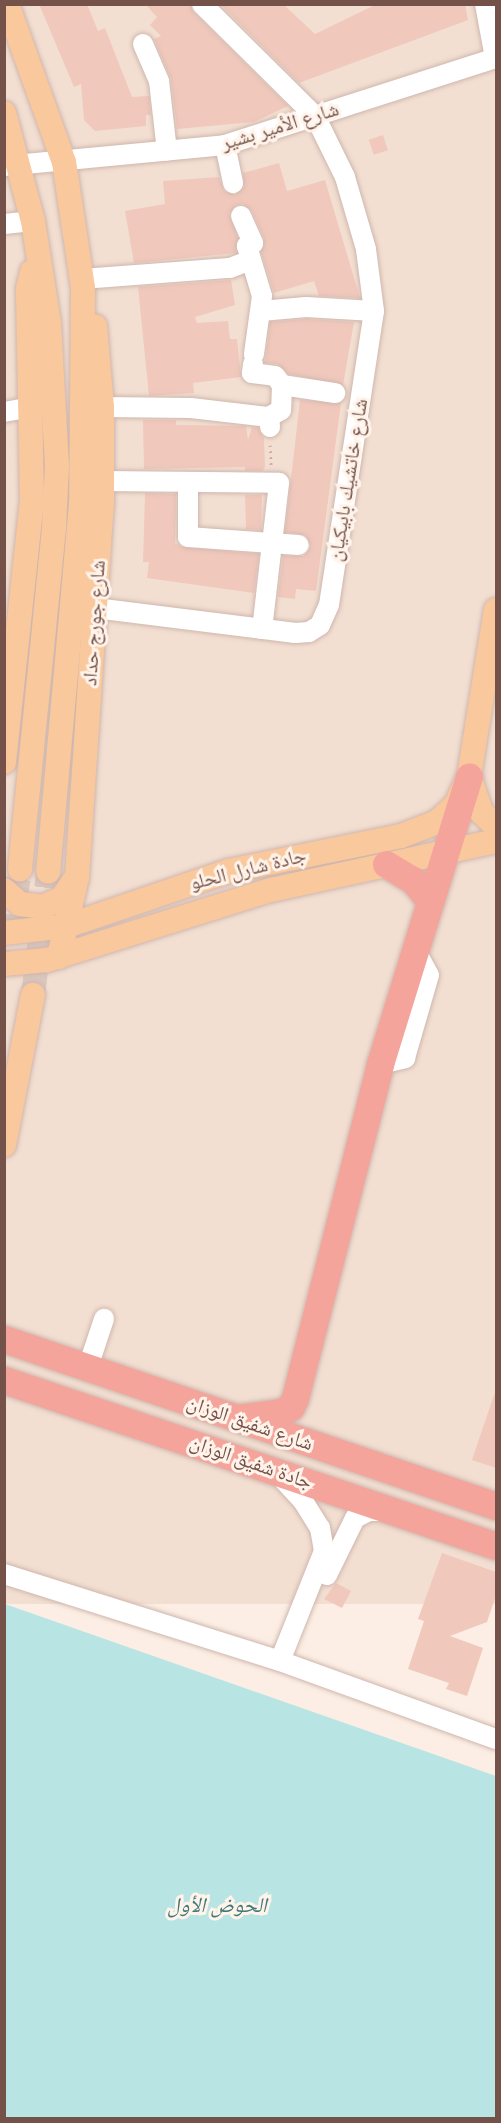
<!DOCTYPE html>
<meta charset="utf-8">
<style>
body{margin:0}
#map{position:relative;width:501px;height:2123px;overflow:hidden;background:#fceee4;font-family:Raleway,"Noto Naskh Arabic",sans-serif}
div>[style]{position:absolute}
.residential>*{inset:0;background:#f3dfd2;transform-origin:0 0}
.water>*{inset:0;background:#b8e5e4}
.building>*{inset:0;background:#f1c8bc;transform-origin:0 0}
.major-tunnel>*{height:24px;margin-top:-12px;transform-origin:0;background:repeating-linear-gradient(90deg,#dac7be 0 24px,transparent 0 36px)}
.path>*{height:3px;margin-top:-1.5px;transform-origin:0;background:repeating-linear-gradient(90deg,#d6ab9f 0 1.5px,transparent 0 6px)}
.roads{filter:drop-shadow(0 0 2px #cfb6ad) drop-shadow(0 0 2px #cfb6ad)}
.minor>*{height:20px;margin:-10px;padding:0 10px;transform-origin:10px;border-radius:10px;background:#fff}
.major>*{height:24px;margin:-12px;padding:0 12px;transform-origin:12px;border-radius:12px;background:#fac89d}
.highway>*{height:27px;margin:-13.5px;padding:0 13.5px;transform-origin:13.5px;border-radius:13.5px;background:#f5a49b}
span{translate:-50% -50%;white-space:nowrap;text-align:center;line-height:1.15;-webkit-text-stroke:6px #fff3ea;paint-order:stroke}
.street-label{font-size:20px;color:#74524a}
.water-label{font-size:21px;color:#3e7979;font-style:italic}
.frame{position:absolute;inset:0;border:6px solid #74524a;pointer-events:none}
</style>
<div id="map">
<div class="residential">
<i style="left:5px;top:5px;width:491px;height:1599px"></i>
</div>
<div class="water">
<i style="clip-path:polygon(5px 1604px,496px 1776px,496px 2118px,5px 2118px)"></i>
</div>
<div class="building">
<i style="clip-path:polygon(39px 4px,87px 4px,98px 31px,105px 28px,132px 97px,149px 96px,151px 115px,146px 115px,146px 126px,95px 131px,84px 120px,81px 84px,74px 87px)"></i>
<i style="clip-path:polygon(145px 4px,190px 4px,194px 13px,288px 106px,254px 122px,177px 129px,171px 79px,154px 39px,161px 36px,150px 25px,157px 17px)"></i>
<i style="clip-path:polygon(220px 4px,283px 4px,315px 34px,377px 4px,465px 4px,468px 20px,299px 83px)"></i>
<i style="left:383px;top:135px;width:16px;height:15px;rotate:72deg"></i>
<i style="clip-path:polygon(279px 163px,287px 191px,325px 180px,360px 298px,319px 296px,314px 281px,274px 293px,261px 251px,264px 238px,252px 211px,243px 204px,236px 205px,229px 214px,238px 238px,236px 253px,134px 263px,125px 211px,165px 204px,163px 181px,219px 177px,224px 191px,235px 195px,244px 187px,243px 173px)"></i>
<i style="clip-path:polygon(231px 280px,235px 305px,195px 317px,197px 323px,228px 321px,230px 339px,237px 339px,241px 377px,193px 383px,194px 393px,149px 396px,138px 287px)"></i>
<i style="clip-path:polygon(306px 319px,354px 322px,343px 385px,289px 374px,277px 364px,265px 363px,270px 322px)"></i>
<i style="clip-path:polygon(300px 400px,341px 403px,316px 591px,296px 589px,295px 599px,278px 597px,283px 556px,304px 556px,311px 546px,305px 535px,285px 532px)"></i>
<i style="clip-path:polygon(143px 420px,176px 420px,176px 425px,246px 426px,248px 440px,252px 427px,258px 428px,264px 438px,265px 467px,262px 471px,245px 471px,245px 467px,144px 469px)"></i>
<i style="clip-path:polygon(145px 493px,176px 494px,175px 543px,182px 547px,259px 554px,254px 593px,147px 578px,149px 562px,143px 562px)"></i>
<i style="clip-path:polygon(245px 495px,262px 495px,261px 530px,246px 529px)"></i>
<i style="clip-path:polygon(494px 1395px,496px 1395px,496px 1468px,472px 1460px)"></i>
<i style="clip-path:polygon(442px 1553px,496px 1572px,496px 1595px,487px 1622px,450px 1636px,483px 1648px,467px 1696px,446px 1689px,449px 1683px,408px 1669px,424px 1621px,418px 1619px)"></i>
<i style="clip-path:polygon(336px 1583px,351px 1591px,342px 1608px,324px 1599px)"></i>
</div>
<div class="major-tunnel">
<i style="left:4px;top:974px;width:106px;rotate:-81.3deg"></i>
<i style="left:33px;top:995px;width:124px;rotate:-83deg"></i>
</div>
<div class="path">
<i style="left:270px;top:445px;width:21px;rotate:87deg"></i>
</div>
<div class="roads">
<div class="minor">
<i style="left:485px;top:4px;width:55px;rotate:79.5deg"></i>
<i style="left:143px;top:44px;width:40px;rotate:66.6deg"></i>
<i style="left:159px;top:81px;width:70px;rotate:83.5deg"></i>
<i style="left:225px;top:145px;width:39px;rotate:78deg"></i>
<i style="left:4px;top:166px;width:222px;rotate:-5.4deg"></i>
<i style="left:225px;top:145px;width:285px;rotate:-17.8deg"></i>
<i style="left:241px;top:216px;width:30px;rotate:66deg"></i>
<i style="left:253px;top:243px;width:7px;rotate:153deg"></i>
<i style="left:247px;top:246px;width:52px;rotate:73.3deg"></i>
<i style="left:262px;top:296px;width:59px;rotate:97.9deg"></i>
<i style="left:4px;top:224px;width:29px;rotate:-6deg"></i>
<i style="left:82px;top:279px;width:148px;rotate:-4.3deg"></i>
<i style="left:230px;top:268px;width:22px;rotate:-21deg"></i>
<i style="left:261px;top:311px;width:45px;rotate:-5.1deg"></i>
<i style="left:306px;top:307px;width:68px;rotate:3.4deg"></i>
<i style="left:253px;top:364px;width:9px;rotate:96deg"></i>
<i style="left:252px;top:373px;width:23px;rotate:7deg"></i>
<i style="left:275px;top:376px;width:11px;rotate:52deg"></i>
<i style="left:282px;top:385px;width:25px;rotate:92deg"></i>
<i style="left:281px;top:410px;width:14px;rotate:150deg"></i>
<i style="left:269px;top:417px;width:10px;rotate:84deg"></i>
<i style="left:282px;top:385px;width:54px;rotate:8.6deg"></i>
<i style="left:102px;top:407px;width:89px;rotate:0.6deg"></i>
<i style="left:191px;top:408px;width:79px;rotate:6.6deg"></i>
<i style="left:4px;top:412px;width:28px;rotate:-10deg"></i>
<i style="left:102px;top:481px;width:177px;rotate:0.6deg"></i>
<i style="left:279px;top:483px;width:147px;rotate:96.6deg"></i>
<i style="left:188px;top:482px;width:55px;rotate:90deg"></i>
<i style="left:188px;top:537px;width:111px;rotate:4.1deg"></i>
<i style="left:95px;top:608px;width:202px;rotate:7.1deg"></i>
<i style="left:295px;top:633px;width:14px;rotate:-4deg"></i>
<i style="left:309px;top:632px;width:13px;rotate:-32deg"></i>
<i style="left:320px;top:625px;width:22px;rotate:-66deg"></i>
<i style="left:329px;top:605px;width:297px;rotate:-81.3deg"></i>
<i style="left:374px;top:311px;width:63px;rotate:-97.4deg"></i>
<i style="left:366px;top:249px;width:75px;rotate:-106.3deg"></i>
<i style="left:345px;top:177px;width:68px;rotate:-116.2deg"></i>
<i style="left:315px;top:116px;width:159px;rotate:-135.3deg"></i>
<i style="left:380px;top:1064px;width:26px;rotate:-13deg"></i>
<i style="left:405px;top:1058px;width:86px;rotate:-73.9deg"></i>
<i style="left:429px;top:975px;width:26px;rotate:-119deg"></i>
<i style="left:88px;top:1367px;width:51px;rotate:-71.6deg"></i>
<i style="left:278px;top:1474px;width:37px;rotate:47deg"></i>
<i style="left:303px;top:1501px;width:32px;rotate:58deg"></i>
<i style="left:320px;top:1528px;width:23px;rotate:80deg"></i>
<i style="left:324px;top:1551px;width:118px;rotate:111.8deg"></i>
<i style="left:4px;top:1574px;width:289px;rotate:17.5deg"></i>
<i style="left:280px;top:1661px;width:230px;rotate:19.9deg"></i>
<i style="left:327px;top:1575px;width:64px;rotate:-63.8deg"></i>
<i style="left:355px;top:1518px;width:16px;rotate:-27deg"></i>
<i style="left:369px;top:1511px;width:18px"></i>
</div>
<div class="major">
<i style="left:7px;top:4px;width:168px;rotate:70.2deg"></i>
<i style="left:64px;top:162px;width:127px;rotate:81.4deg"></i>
<i style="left:83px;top:288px;width:216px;rotate:90.5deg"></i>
<i style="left:81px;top:504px;width:369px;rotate:95.1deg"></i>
<i style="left:4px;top:113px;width:112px;rotate:75deg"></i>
<i style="left:33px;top:221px;width:103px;rotate:81.1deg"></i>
<i style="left:49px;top:323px;width:142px;rotate:86.8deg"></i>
<i style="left:57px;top:465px;width:63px;rotate:92.7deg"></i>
<i style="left:54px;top:528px;width:343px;rotate:95.7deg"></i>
<i style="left:4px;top:762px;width:262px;rotate:-83.9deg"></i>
<i style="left:32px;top:501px;width:212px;rotate:-91.1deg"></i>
<i style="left:28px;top:289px;width:18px;rotate:-77deg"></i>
<i style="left:469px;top:776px;width:39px;rotate:71deg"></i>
<i style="left:482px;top:813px;width:19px;rotate:43deg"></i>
<i style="left:4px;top:890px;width:21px;rotate:41deg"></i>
<i style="left:20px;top:904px;width:23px;rotate:7deg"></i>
<i style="left:43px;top:907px;width:21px;rotate:-25deg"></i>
<i style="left:62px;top:898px;width:24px;rotate:-55deg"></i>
<i style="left:4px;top:933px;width:63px;rotate:-6.3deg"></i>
<i style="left:67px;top:926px;width:171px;rotate:-18.8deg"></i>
<i style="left:229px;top:871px;width:176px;rotate:-11.5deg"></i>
<i style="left:401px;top:836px;width:39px;rotate:-21deg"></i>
<i style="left:437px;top:822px;width:25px;rotate:-42deg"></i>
<i style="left:456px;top:805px;width:32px;rotate:-66deg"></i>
<i style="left:469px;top:776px;width:168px;rotate:-80.8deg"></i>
<i style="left:59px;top:957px;width:82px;rotate:-77.3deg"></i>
<i style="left:77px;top:877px;width:374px;rotate:-86.2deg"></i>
<i style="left:102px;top:504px;width:97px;rotate:-90deg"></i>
<i style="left:102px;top:407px;width:81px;rotate:-94.9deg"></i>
<i style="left:4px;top:964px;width:43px;rotate:-5.3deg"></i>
<i style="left:47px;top:960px;width:235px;rotate:-17.4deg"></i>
<i style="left:271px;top:890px;width:230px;rotate:-12.3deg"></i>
<i style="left:4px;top:1145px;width:153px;rotate:-79.1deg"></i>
</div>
<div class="highway">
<i style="left:386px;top:864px;width:31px;rotate:31deg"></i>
<i style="left:413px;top:880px;width:26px;rotate:51deg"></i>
<i style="left:4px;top:1339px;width:520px;rotate:18.75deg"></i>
<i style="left:4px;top:1380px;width:519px;rotate:18.64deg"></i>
<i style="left:237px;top:1418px;width:44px;rotate:-7.8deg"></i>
<i style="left:281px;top:1412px;width:11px;rotate:-27deg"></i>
<i style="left:291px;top:1407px;width:10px;rotate:-66deg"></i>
<i style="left:295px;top:1398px;width:345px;rotate:-75.7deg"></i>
<i style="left:380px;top:1064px;width:301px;rotate:-72.8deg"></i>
</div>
</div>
<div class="street-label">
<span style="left:280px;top:126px;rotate:-17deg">شارع الأمير بشير</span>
<span style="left:348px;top:480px;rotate:-81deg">شارع خاتشيك بابيكيان</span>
<span style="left:94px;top:623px;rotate:-86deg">شارع جورج حداد</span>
<span style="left:248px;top:869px;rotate:-14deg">جادة شارل الحلو</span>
<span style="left:250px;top:1423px;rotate:19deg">شارع شفيق الوزان</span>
<span style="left:251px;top:1462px;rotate:19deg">جادة شفيق الوزان</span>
</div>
<div class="water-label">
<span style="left:217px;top:1905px">الحوض الأول</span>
</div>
<div class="frame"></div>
</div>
